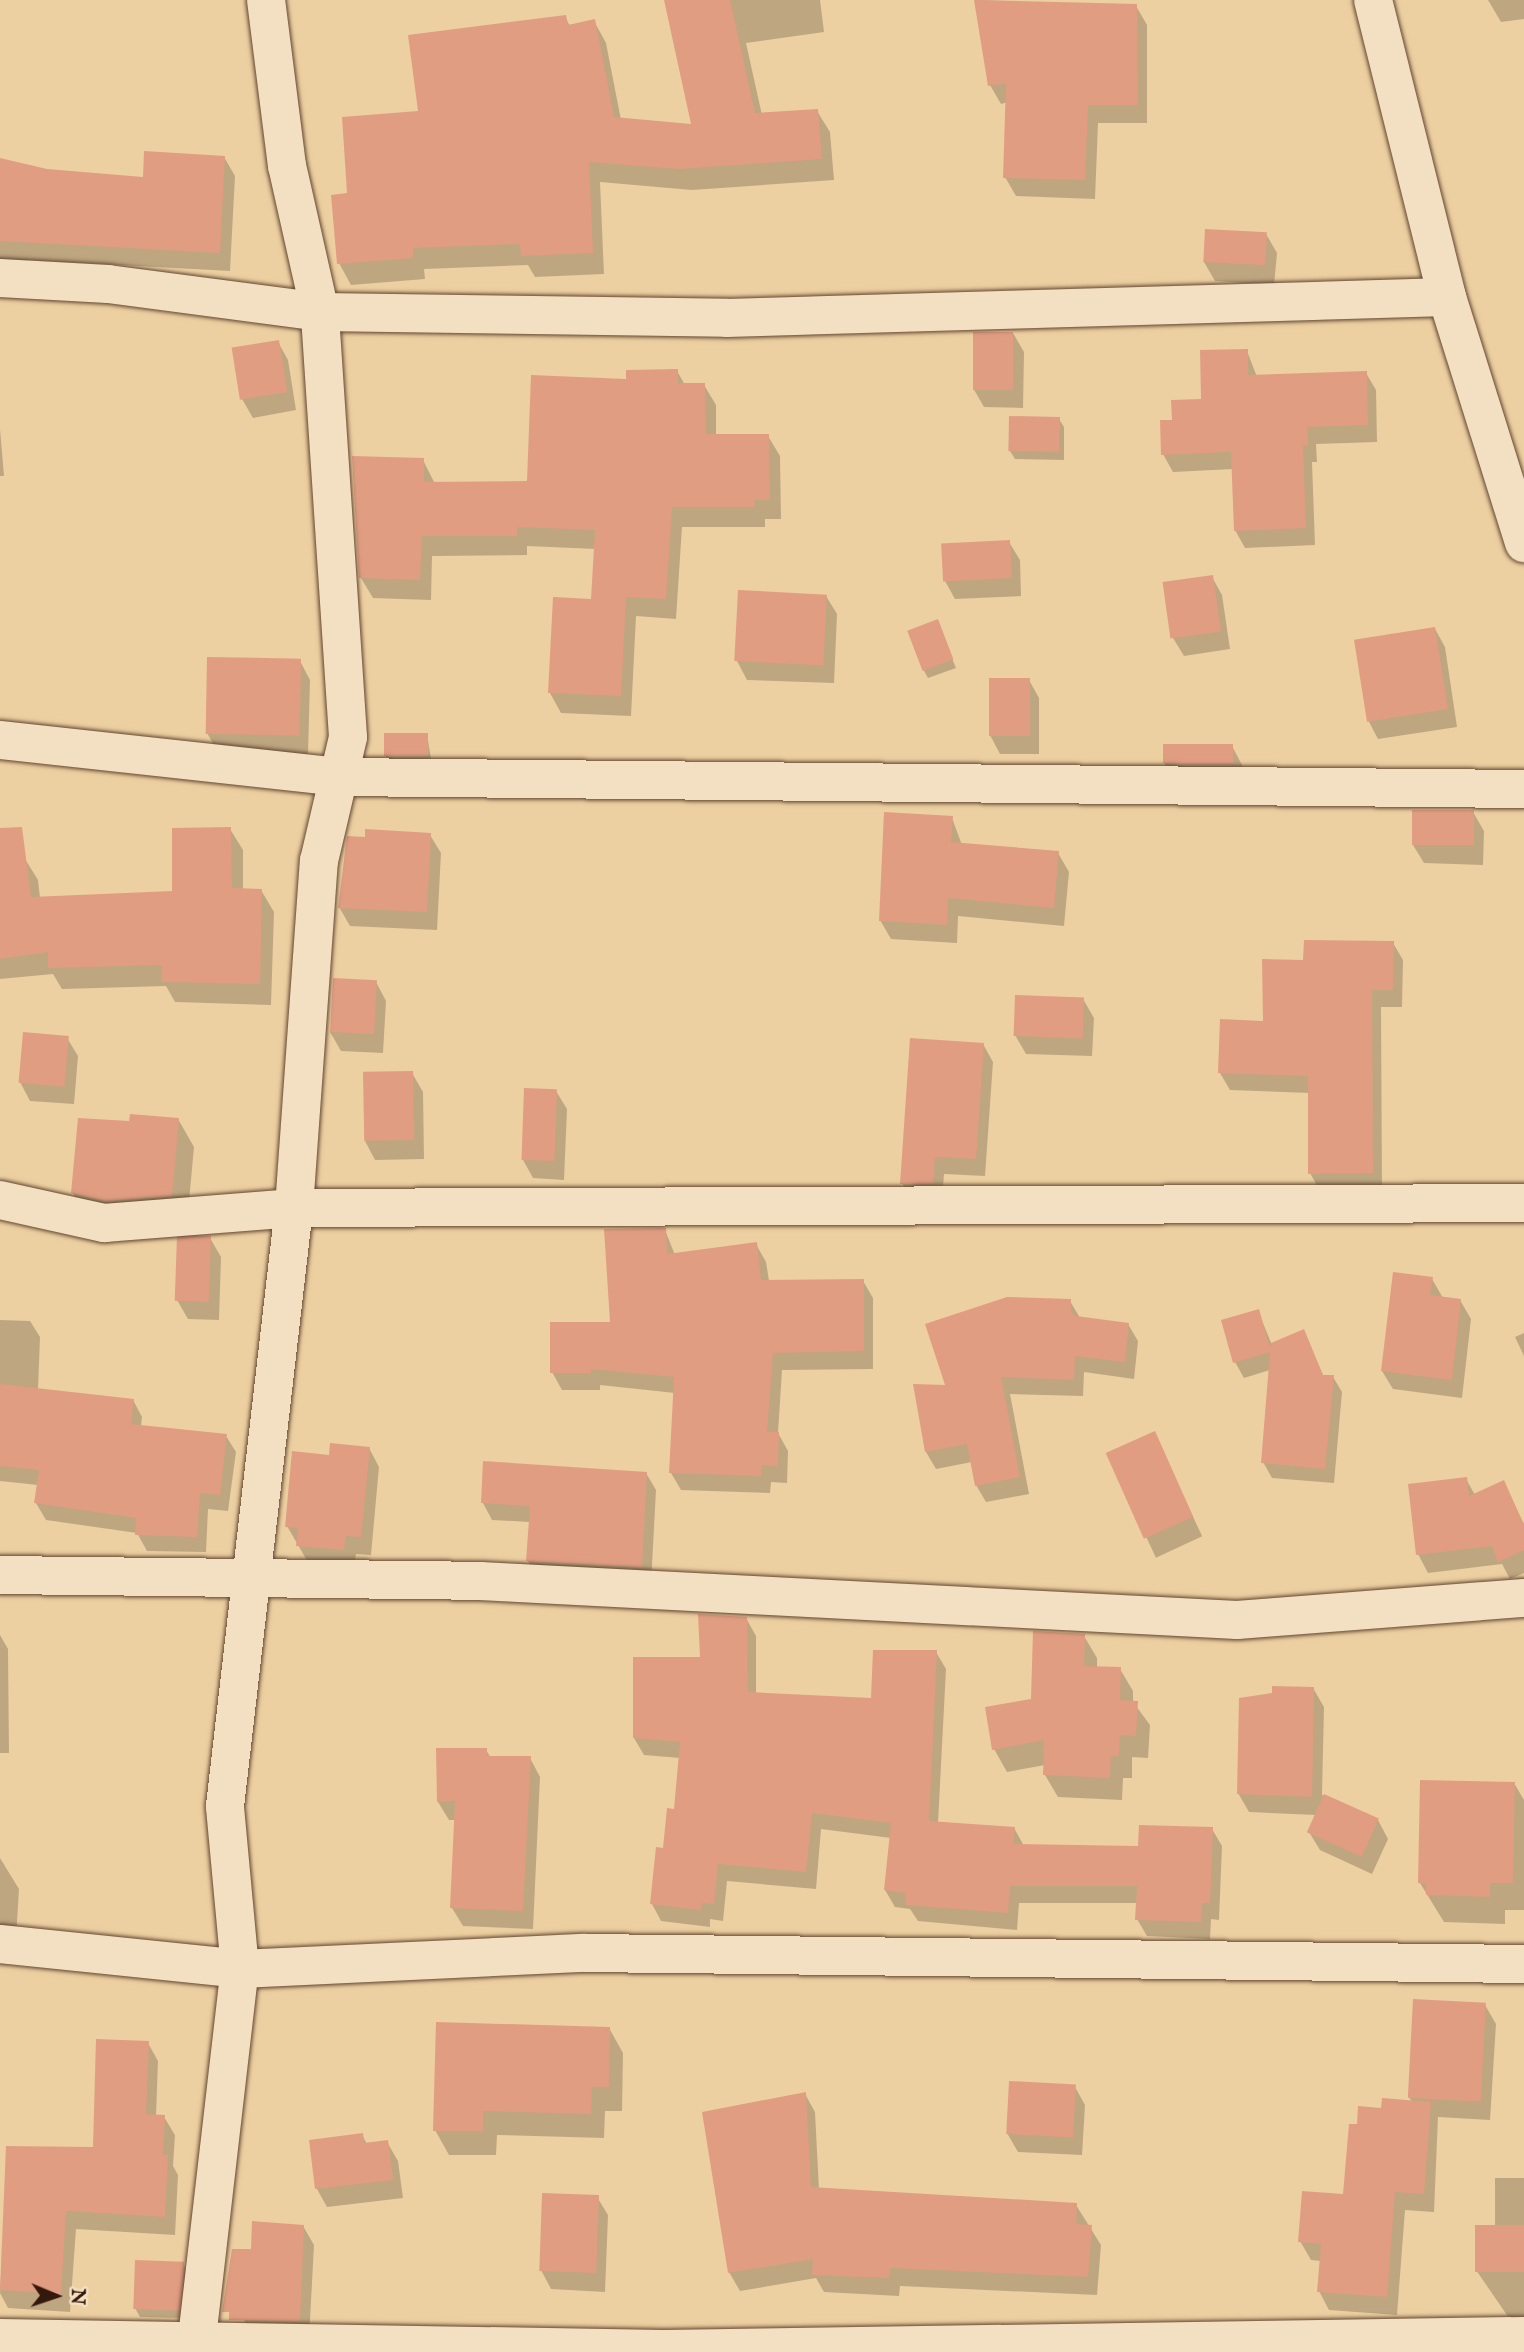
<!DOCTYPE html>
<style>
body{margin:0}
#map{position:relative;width:1524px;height:2352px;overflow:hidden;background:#edd0a1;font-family:"IM FELL English",serif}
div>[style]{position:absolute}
.shadow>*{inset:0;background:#0003;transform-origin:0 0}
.building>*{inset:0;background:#e19d82;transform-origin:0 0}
.roads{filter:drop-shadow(0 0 2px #624631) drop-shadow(0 0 2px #624631)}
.minor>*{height:38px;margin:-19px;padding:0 19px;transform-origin:19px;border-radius:19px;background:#f3e0c2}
span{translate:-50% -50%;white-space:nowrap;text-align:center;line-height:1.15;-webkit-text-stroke:6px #f3e0c2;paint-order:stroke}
.north{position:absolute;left:21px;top:2261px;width:70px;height:70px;-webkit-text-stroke:5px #f3e0c2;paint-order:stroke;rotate:92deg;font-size:19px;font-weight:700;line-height:28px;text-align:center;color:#34180c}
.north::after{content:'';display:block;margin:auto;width:24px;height:32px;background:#34180c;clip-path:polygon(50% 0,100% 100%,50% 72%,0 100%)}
</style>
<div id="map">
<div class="shadow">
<i style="clip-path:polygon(665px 0,820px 0,824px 32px,746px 43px,762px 115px,817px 111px,830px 132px,834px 180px,692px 190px,600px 182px,604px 274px,535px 277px,528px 265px,424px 269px,425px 279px,351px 285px,339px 263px,349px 195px,420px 113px,565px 17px,570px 26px,594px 21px,606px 43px,621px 120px,693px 126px)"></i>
<i style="clip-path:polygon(976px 0,1136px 6px,1147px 25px,1147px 123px,1098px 123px,1095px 199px,1016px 196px,1005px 177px,1008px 102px,1001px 104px,990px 85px)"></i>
<i style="clip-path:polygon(1488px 0,1524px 0,1524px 19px,1501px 22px)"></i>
<i style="clip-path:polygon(224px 157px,235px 176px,230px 271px,27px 260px,25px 271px,0 265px,0 160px,47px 171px,144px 178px)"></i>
<i style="clip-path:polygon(1266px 234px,1277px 253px,1274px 285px,1215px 281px,1204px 262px)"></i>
<i style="clip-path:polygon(1013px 333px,1024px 352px,1023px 408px,984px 407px,973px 388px,975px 334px)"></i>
<i style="clip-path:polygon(278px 342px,288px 360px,296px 410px,253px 418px,242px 399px)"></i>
<i style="clip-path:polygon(1247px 351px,1257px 377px,1366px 373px,1376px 390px,1377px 442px,1316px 444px,1317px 462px,1312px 462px,1315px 545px,1245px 548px,1235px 530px,1233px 469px,1173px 472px,1163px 454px,1174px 422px,1203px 401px)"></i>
<i style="clip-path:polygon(677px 371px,685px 385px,704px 385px,716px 405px,716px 436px,768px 436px,780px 456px,781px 519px,765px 519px,765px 527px,682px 527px,676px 619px,636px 616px,631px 716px,561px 713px,550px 693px,593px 601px,596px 549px,527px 546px,527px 555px,432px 556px,431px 600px,373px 598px,361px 578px,423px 460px,435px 484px,529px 483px,627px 380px)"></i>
<i style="clip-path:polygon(1059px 419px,1064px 427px,1064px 460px,1015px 459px,1010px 451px)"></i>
<i style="clip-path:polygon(0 429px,4px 476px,0 476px)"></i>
<i style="clip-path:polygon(1009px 542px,1020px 560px,1021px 596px,955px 599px,945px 581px)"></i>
<i style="clip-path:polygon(1212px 577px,1222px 595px,1230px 649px,1184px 656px,1173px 638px,1165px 584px)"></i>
<i style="clip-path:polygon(826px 596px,837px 614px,834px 683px,747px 680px,737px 661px)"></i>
<i style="clip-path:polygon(937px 622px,956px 668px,928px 678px,923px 669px)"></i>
<i style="clip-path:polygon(1435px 629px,1445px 647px,1457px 727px,1378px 739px,1368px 720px)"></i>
<i style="clip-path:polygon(300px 661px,310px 680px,308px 754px,218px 752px,207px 733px)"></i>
<i style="clip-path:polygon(1029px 680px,1039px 698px,1039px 754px,1000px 754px,990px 735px)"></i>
<i style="clip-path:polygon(427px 735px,432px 764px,390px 764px,385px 755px)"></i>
<i style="clip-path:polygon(1232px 746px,1242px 765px,1242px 782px,1175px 782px,1164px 763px)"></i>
<i style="clip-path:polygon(1473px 812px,1484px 831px,1483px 865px,1424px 863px,1413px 845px)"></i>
<i style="clip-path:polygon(952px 818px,962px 845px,1058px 853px,1069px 872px,1064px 926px,958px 916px,957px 943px,891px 939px,880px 920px)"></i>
<i style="clip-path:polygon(230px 829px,243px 850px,243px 890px,261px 890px,274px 912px,271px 1005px,175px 1002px,166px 986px,62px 989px,53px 974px,0 979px,0 862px,25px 859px,38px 880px,40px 898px,174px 893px)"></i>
<i style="clip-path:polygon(430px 835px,441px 853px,437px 930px,350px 926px,339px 907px)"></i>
<i style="clip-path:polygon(1393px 943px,1403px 960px,1402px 1007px,1381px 1007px,1382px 1190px,1320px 1191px,1310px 1173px,1310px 1093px,1230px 1090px,1220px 1073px,1264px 1023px,1305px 961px)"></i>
<i style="clip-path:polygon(376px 982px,386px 1001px,383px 1053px,341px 1051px,330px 1032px)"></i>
<i style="clip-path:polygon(1083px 999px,1094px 1018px,1092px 1056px,1026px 1054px,1015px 1035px)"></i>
<i style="clip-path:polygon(67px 1038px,78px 1056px,74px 1104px,30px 1101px,20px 1082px)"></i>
<i style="clip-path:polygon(983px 1044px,993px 1062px,985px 1176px,944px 1174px,942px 1201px,912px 1201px,902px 1183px)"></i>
<i style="clip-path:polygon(412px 1073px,423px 1092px,424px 1159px,375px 1160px,365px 1141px)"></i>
<i style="clip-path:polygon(556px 1091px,567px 1109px,564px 1180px,533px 1178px,523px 1160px)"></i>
<i style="clip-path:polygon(178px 1119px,194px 1147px,187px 1223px,89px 1221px,73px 1193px)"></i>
<i style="clip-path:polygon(665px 1230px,675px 1255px,756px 1244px,766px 1262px,769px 1281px,863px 1281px,873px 1298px,873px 1369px,782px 1370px,778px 1433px,788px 1451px,787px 1483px,771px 1482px,770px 1493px,681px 1490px,671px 1473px,675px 1393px,600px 1385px,600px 1390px,562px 1390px,552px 1372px,612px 1323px)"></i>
<i style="clip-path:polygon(210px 1238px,221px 1257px,219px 1320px,188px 1319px,177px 1300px)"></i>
<i style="clip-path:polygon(1432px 1279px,1443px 1298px,1460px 1300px,1471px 1319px,1462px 1398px,1393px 1389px,1382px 1371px)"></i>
<i style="clip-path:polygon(1070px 1301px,1080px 1318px,1128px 1324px,1138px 1341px,1134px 1379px,1084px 1372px,1083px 1396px,1010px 1394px,1029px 1494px,986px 1502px,976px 1485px,972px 1462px,936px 1469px,926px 1452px,915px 1386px,947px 1387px)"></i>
<i style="clip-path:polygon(1258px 1311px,1272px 1345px,1303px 1332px,1324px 1377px,1333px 1377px,1342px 1392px,1334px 1483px,1272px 1478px,1263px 1462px,1270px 1370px,1244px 1378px,1235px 1362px)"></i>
<i style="clip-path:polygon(0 1320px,30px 1321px,40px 1337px,38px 1390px,133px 1400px,142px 1417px,141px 1426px,226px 1436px,236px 1452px,228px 1511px,208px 1509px,206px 1552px,147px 1551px,137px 1533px,46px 1520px,36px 1503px,38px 1485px,0 1481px)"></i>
<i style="clip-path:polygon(1524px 1333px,1524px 1356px,1515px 1337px)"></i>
<i style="left:1154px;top:1433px;width:114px;height:51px;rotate:65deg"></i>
<i style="clip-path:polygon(369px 1448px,379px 1467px,371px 1555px,356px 1554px,354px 1568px,309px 1564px,287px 1526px,331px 1457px)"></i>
<i style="clip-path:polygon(646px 1473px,656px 1490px,651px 1584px,537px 1578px,528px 1561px,530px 1522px,492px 1520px,483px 1503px)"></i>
<i style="clip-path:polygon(1466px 1479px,1475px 1495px,1503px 1482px,1524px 1524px,1524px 1573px,1510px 1579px,1502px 1564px,1428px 1573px,1418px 1554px)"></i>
<i style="clip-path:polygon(746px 1618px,756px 1636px,756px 1694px,873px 1699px,936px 1652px,946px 1669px,938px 1823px,1014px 1828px,1024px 1846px,1140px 1848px,1212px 1829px,1222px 1846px,1219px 1920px,1211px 1919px,1210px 1939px,1147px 1936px,1137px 1919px,1138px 1903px,1019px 1903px,1017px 1930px,918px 1921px,910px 1909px,895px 1907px,885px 1890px,891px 1838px,821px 1829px,816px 1889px,727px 1881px,723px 1921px,710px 1919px,710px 1927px,661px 1921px,652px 1904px,676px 1811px,680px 1758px,644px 1755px,634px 1738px,701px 1658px)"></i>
<i style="clip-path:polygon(0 1635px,8px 1649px,9px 1753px,0 1753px)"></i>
<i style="clip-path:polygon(1084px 1636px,1097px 1658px,1097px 1668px,1120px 1669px,1133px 1691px,1133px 1702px,1150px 1725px,1148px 1758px,1132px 1757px,1132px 1778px,1123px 1778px,1122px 1800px,1058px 1797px,1045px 1775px,1045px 1765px,1007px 1772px,994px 1749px)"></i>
<i style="clip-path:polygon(1313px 1688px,1324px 1707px,1322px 1795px,1378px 1820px,1388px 1839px,1372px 1874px,1320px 1850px,1309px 1832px,1316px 1815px,1249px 1812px,1238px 1793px)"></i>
<i style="clip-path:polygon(486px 1750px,491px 1758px,530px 1758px,540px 1777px,533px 1929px,463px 1926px,452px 1908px,456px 1820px,449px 1820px,438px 1802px)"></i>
<i style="clip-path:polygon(1514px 1783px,1524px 1800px,1524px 1910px,1505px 1910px,1505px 1924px,1444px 1922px,1420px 1883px)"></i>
<i style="clip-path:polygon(0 1858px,19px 1889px,16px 1939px,0 1942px)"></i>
<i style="clip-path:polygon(1485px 2005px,1496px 2024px,1490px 2120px,1438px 2117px,1434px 2212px,1405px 2210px,1397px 2315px,1329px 2310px,1319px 2291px,1321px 2261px,1311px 2260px,1300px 2241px,1345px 2196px,1382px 2110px,1412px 2102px,1409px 2097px)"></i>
<i style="clip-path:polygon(609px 2028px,623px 2053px,622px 2111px,605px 2111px,604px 2138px,497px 2135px,496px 2155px,449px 2155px,435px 2130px)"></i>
<i style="clip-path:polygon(148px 2043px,158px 2061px,156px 2116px,164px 2117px,175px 2135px,173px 2166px,178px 2175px,175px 2235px,76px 2229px,70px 2312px,8px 2308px,0 2293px,8px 2148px,95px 2149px)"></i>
<i style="clip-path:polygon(1075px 2087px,1085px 2105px,1082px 2155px,1018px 2152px,1007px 2133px)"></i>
<i style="clip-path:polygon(805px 2094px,815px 2112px,819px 2190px,1076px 2205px,1101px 2245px,1097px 2295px,900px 2286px,899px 2296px,824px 2292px,816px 2278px,740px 2291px,729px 2272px)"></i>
<i style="clip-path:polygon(362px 2135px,367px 2144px,387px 2142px,398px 2161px,403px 2198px,327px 2207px,317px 2189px,311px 2141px)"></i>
<i style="clip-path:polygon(1495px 2178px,1524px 2178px,1524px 2321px,1511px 2321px,1476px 2270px,1495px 2227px)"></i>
<i style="clip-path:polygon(597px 2197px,608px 2215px,605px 2292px,551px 2289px,541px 2270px)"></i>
<i style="clip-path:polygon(303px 2226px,314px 2245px,309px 2339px,255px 2338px,244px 2320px,253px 2251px)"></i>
<i style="clip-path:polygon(183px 2264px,188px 2273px,183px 2318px,140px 2317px,135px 2308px)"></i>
</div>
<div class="building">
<i style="clip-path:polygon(664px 0,730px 0,755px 113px,818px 109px,822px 159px,679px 169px,589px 162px,593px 253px,521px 256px,520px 244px,413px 248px,413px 258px,337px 264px,331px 195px,347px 193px,342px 117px,418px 111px,408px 35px,566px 15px,568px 25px,595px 19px,614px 117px,691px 124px)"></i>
<i style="clip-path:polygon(974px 0,1137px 4px,1138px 105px,1088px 105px,1085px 180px,1003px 178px,1006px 83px,988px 86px)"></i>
<i style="clip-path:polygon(144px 151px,225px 156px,220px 253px,0 241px,0 158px,47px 169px,143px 177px)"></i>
<i style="left:1205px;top:229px;width:62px;height:33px;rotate:3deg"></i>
<i style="left:1013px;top:332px;width:58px;height:40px;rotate:90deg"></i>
<i style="left:279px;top:340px;width:53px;height:48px;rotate:81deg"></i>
<i style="clip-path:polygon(1248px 349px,1248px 375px,1367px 371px,1368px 425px,1307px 427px,1308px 445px,1303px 445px,1306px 528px,1234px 531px,1231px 452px,1161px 455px,1160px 420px,1172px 420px,1171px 400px,1201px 399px,1200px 350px)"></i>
<i style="clip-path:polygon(678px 369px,678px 383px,705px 383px,706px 434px,769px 434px,770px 500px,754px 500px,755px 507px,672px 507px,666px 599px,626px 597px,621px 696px,548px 693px,553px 597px,591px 599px,595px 530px,517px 527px,517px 536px,422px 536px,420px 580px,359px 578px,352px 456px,424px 458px,424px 482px,527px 481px,531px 375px,626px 379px,626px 370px)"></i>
<i style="left:1009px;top:416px;width:51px;height:35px;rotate:1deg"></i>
<i style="left:1010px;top:540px;width:38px;height:69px;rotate:87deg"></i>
<i style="left:1213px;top:575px;width:57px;height:51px;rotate:82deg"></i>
<i style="left:738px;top:590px;width:89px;height:71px;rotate:3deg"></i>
<i style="left:938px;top:619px;width:43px;height:33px;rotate:69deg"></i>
<i style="left:1435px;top:627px;width:83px;height:82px;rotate:81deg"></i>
<i style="left:207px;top:657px;width:94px;height:77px;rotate:1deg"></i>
<i style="left:989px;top:678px;width:41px;height:58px"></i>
<i style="left:384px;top:733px;width:44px;height:23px"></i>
<i style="left:1163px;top:744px;width:70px;height:19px"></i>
<i style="left:1412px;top:810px;width:62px;height:35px"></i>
<i style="clip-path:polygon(884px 812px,953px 816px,951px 842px,1059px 851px,1054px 908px,948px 898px,947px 925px,879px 921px)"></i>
<i style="clip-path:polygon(22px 827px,31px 897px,172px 891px,172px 828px,231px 827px,232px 888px,262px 889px,260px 984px,161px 982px,162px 965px,48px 968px,48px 952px,0 959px,0 828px)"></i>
<i style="clip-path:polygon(365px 829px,431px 833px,427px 912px,338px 908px,347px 836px,365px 837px)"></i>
<i style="clip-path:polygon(1304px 940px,1394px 941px,1393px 990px,1372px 990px,1373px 1173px,1308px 1174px,1308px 1076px,1218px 1073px,1220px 1019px,1263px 1021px,1262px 959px,1303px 960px)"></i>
<i style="left:333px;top:978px;width:44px;height:54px;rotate:3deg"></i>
<i style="left:1015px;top:995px;width:69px;height:41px;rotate:2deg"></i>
<i style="left:23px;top:1032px;width:46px;height:51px;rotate:5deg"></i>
<i style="clip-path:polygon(910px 1038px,984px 1043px,976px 1159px,935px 1157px,933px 1184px,900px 1184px)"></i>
<i style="left:413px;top:1071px;width:69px;height:50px;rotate:89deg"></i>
<i style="left:524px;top:1088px;width:33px;height:72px;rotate:2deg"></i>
<i style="clip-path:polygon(130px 1114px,179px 1118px,172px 1196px,106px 1201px,71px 1193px,78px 1118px,129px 1121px)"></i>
<i style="clip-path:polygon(666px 1228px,667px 1254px,757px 1242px,761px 1280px,864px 1279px,864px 1351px,773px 1353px,767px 1432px,779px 1432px,778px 1466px,762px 1465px,761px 1476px,669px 1473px,674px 1377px,591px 1369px,591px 1373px,550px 1373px,550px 1322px,610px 1322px,604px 1229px)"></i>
<i style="left:211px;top:1236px;width:66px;height:34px;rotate:92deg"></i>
<i style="clip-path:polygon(1393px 1272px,1433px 1277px,1430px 1295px,1461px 1299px,1452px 1380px,1381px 1371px)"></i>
<i style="clip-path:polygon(1007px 1297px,1071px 1299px,1071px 1312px,1076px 1316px,1129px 1323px,1125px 1362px,1075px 1356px,1074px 1380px,1001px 1377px,1020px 1477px,975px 1486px,967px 1444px,925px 1452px,913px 1384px,945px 1385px,925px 1324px)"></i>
<i style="clip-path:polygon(1259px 1309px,1270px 1348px,1271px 1343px,1304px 1329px,1323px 1375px,1334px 1375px,1325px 1469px,1261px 1463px,1270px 1352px,1233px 1363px,1221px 1320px)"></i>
<i style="clip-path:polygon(0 1384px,134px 1399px,131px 1424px,227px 1434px,220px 1495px,200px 1493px,197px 1537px,135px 1535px,136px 1518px,34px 1503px,39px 1470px,0 1466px)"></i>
<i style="left:1155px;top:1431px;width:94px;height:54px;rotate:66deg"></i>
<i style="clip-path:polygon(330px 1443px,370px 1447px,361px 1537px,346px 1536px,344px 1550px,296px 1546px,298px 1528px,285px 1527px,292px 1451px,329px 1455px)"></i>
<i style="clip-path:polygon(483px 1461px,647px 1472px,642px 1567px,526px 1561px,530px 1506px,481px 1503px)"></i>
<i style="clip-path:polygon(1467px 1477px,1469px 1496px,1504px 1480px,1524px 1525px,1524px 1550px,1498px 1562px,1492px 1546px,1416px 1555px,1408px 1484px)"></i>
<i style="clip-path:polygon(698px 1614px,747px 1617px,748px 1692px,871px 1698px,873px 1650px,937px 1650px,929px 1821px,1015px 1827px,1013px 1844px,1138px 1846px,1139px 1825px,1213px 1827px,1210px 1903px,1202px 1903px,1201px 1922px,1135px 1920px,1137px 1886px,1010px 1886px,1008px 1913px,906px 1905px,906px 1893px,884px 1890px,891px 1823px,812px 1813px,806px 1872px,718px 1864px,714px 1904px,701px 1903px,701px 1910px,650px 1904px,656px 1847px,663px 1848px,667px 1808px,674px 1809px,680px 1742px,633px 1738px,633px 1657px,700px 1657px)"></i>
<i style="clip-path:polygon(1033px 1631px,1085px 1634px,1084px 1666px,1121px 1667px,1120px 1700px,1138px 1701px,1136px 1736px,1120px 1735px,1119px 1756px,1111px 1756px,1110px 1778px,1043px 1775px,1044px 1740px,992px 1750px,985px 1707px,1031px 1699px)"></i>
<i style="clip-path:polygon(1272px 1686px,1314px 1687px,1312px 1797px,1237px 1794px,1239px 1698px,1272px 1693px)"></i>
<i style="clip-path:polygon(436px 1748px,487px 1748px,487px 1756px,531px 1756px,523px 1911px,450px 1908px,455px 1801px,437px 1802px)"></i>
<i style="clip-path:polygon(1420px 1780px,1515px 1782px,1513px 1883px,1490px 1883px,1490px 1897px,1426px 1895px,1426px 1884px,1418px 1883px)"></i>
<i style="left:1324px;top:1794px;width:60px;height:42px;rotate:24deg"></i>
<i style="left:1413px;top:1999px;width:73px;height:99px;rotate:3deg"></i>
<i style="clip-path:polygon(436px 2022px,610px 2027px,609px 2087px,592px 2087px,591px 2114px,483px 2111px,483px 2131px,433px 2131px)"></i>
<i style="clip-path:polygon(96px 2039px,149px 2041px,146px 2114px,165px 2115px,163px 2155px,168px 2155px,165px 2217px,66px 2211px,61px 2294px,0 2290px,6px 2146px,93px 2147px)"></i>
<i style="left:1009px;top:2081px;width:67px;height:53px;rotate:3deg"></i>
<i style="clip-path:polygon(806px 2092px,811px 2187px,1077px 2203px,1076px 2224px,1092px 2225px,1088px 2277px,890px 2268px,889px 2278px,812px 2275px,813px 2259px,728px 2273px,702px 2112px)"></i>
<i style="clip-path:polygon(1382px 2098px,1431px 2102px,1424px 2194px,1395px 2192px,1387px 2297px,1317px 2292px,1321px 2244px,1298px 2242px,1302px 2191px,1343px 2194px,1349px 2124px,1357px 2124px,1358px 2106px,1381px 2108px)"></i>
<i style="clip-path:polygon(363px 2133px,364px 2143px,388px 2140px,393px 2180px,315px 2189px,309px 2140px)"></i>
<i style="left:542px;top:2193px;width:57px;height:78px;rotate:2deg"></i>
<i style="clip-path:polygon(252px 2221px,304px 2225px,300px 2321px,229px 2320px,229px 2312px,222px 2312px,232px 2249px,251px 2249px)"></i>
<i style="left:1524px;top:2225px;width:47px;height:49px;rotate:90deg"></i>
<i style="left:135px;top:2260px;width:49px;height:49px;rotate:2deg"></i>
</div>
<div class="roads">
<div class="minor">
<i style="left:1373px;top:0;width:306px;rotate:76deg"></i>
<i style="left:1447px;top:297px;width:258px;rotate:72.6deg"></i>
<i style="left:0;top:278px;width:108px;rotate:3.2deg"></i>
<i style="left:108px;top:284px;width:214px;rotate:7.5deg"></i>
<i style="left:320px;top:312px;width:407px;rotate:0.8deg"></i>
<i style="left:727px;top:318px;width:720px;rotate:-1.67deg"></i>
<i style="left:0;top:740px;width:340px;rotate:6.2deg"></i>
<i style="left:338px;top:777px;width:1186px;rotate:0.58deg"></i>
<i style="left:0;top:1200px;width:107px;rotate:12.5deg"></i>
<i style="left:104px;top:1223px;width:191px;rotate:-4.5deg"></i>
<i style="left:294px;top:1208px;width:1230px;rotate:-0.23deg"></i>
<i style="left:0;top:1575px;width:480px;rotate:0.7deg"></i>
<i style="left:480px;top:1581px;width:758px;rotate:2.95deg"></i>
<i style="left:1237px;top:1620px;width:288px;rotate:-4.4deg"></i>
<i style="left:0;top:1944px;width:241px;rotate:5.9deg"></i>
<i style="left:240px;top:1969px;width:345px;rotate:-2.7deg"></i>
<i style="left:585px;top:1953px;width:939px;rotate:0.67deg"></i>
<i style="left:0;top:2338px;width:664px;rotate:0.95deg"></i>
<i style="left:664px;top:2349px;width:860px;rotate:-0.87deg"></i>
<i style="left:197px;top:2338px;width:371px;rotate:-83.4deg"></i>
<i style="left:240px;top:1969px;width:164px;rotate:-95.3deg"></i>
<i style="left:225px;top:1806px;width:602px;rotate:-83.42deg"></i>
<i style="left:294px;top:1208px;width:348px;rotate:-85.9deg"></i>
<i style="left:319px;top:861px;width:127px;rotate:-76.8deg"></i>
<i style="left:348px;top:737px;width:426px;rotate:-93.8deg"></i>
<i style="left:320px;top:312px;width:150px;rotate:-102.7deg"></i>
<i style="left:287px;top:166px;width:167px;rotate:-97.2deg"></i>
</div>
</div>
<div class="north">N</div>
</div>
